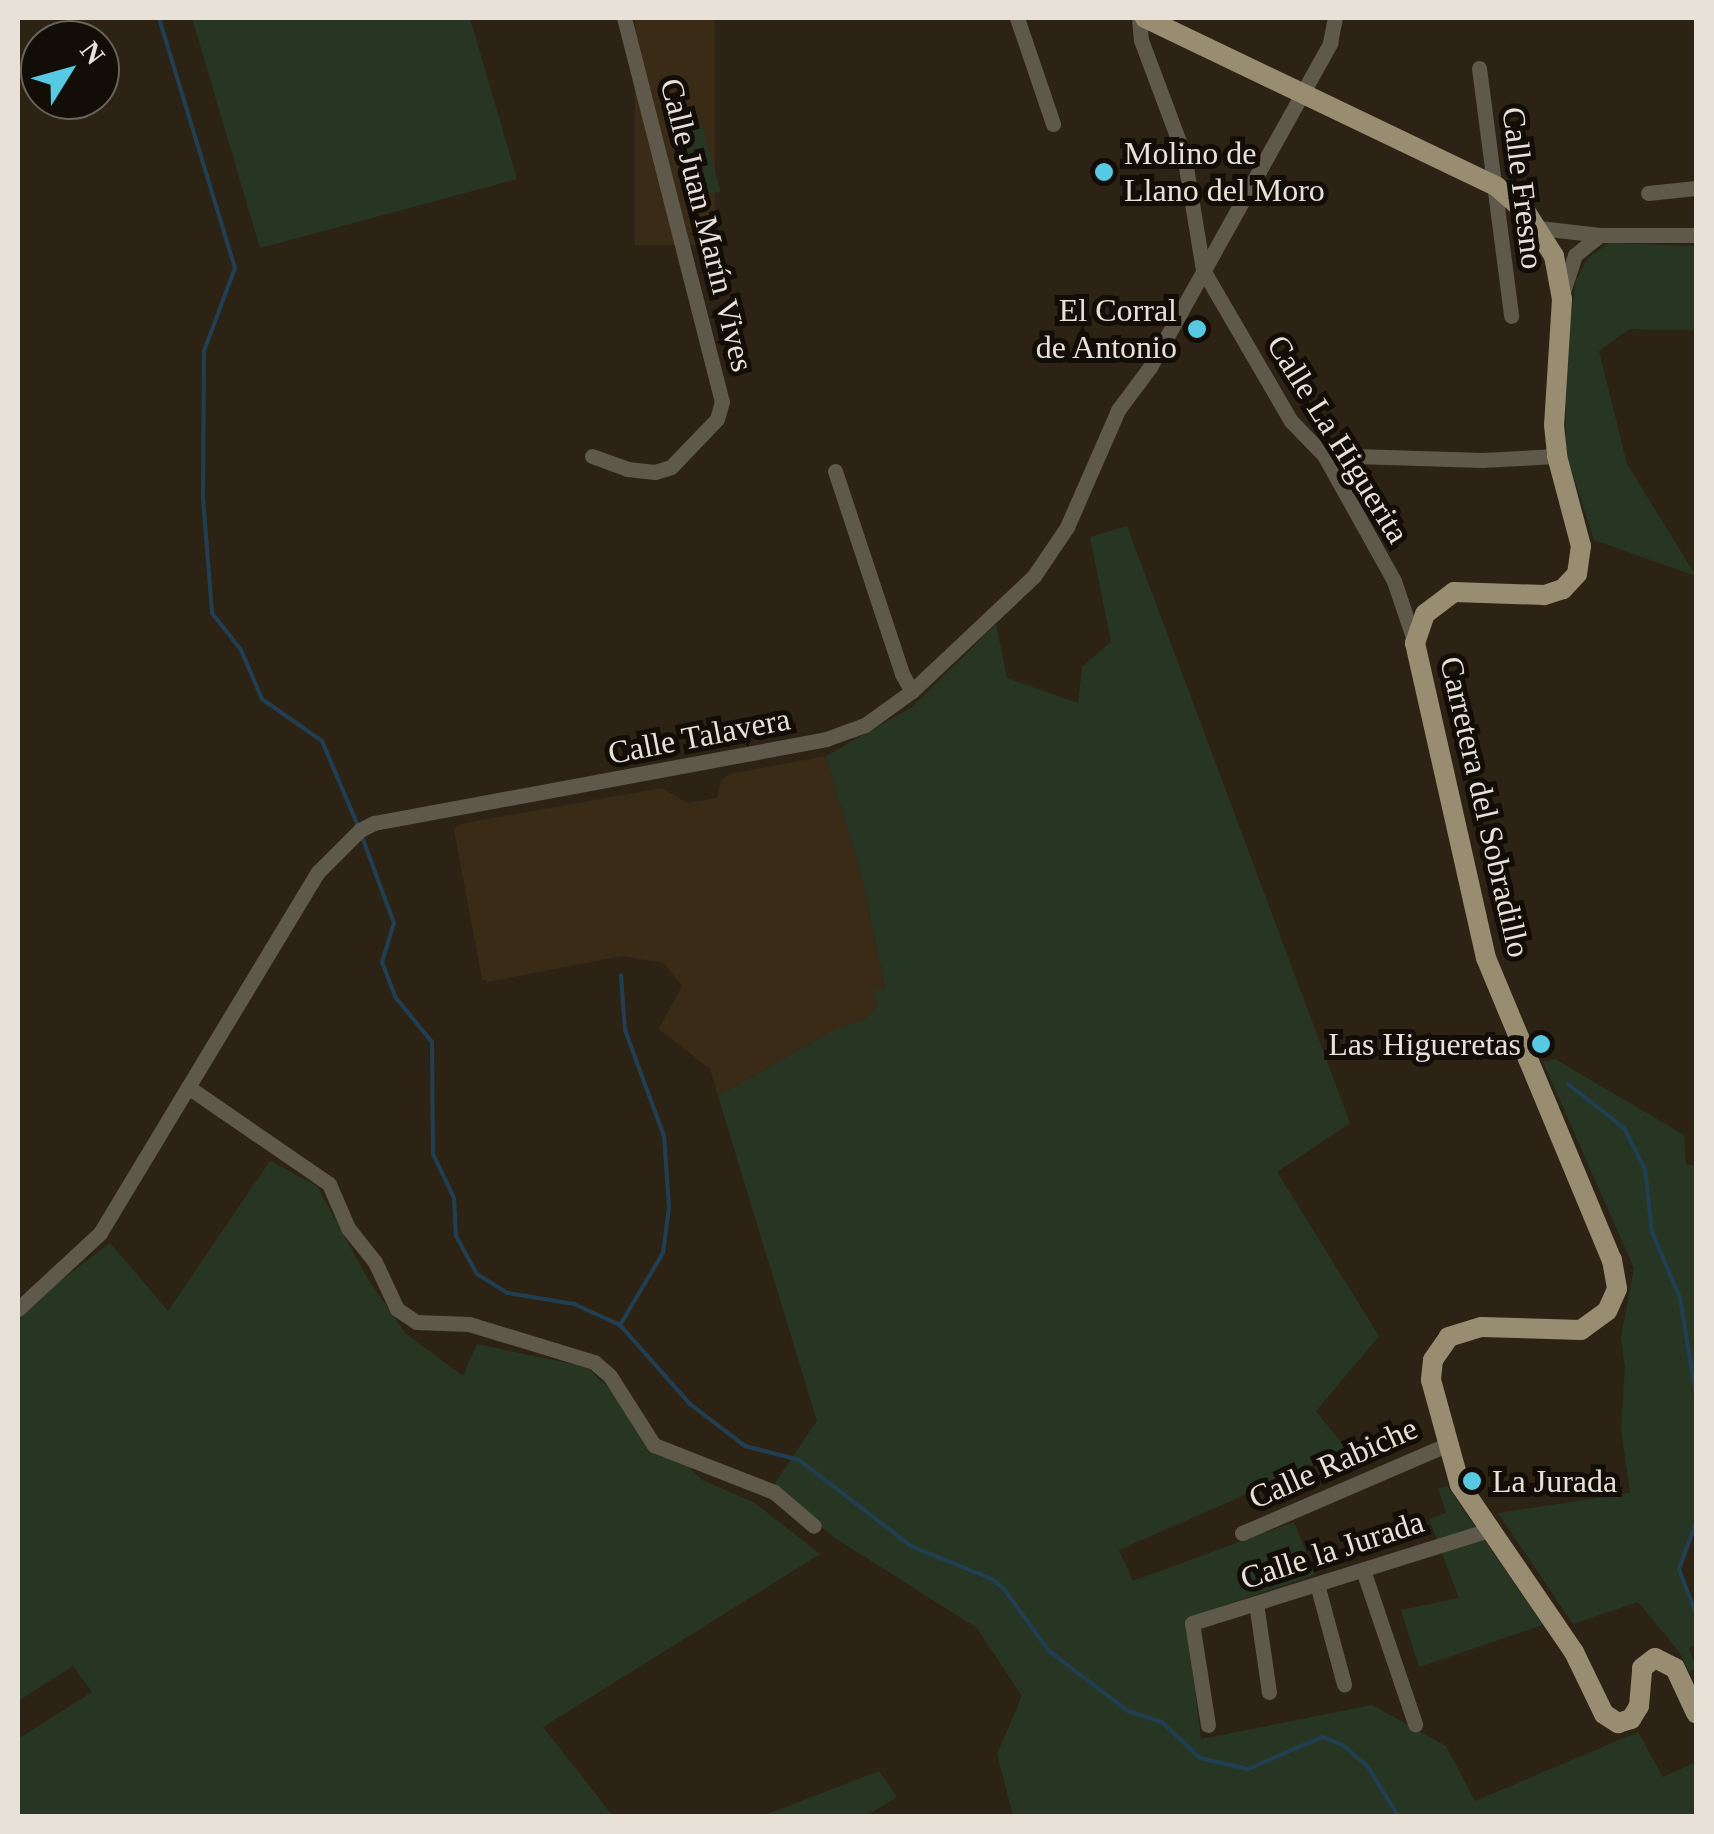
<!DOCTYPE html>
<meta charset="utf-8">
<style>
body{margin:0}
#map{position:relative;width:1714px;height:1834px;overflow:hidden;background:#2d2315;font-family:"Times New Roman",serif}
div>[style]{position:absolute}
.built>*{inset:0;background:#3a2b17;transform-origin:0 0}
.green>*{inset:0;background:#263623;transform-origin:0 0}
.stream>*{height:4px;margin:-2px;padding:0 2px;transform-origin:2px;border-radius:2px;background:#213f53}
.minor>*{height:15px;margin:-7.5px;padding:0 7.5px;transform-origin:7.5px;border-radius:7.5px;background:#5e594b}
.major>*{height:20px;margin:-10px;padding:0 10px;transform-origin:10px;border-radius:10px;background:#988d70}
.dots>*{width:28px;height:28px;translate:-50% -50%;box-sizing:border-box;border:5px solid #120d07;border-radius:50%}
span{translate:-50% -50%;white-space:nowrap;text-align:center;line-height:1.15;-webkit-text-stroke:10px #120d07;paint-order:stroke}
.poi-label{font-size:32px;color:#e8e1d8}
.left{translate:0 -50%;text-align:left}
.right{translate:-100% -50%;text-align:right}
.street-label{font-size:32px;color:#e8e1d8}
.frame{position:absolute;inset:0;border:20px solid #e8e1d8;pointer-events:none}
.north{position:absolute;left:20px;top:20px;width:100px;height:100px;box-sizing:border-box;background:#120d07;border:2px solid #68625b;border-radius:50%;rotate:53deg;font-size:28px;font-weight:700;line-height:40px;text-align:center;color:#e8e1d8}
.north::after{content:'';display:block;margin:auto;width:35px;height:45px;background:#58c9e3;clip-path:polygon(50% 0,100% 100%,50% 72%,0 100%)}
</style>
<div id="map">
<div class="built">
<i style="left:635px;top:18px;width:80px;height:227px"></i>
<i style="clip-path:polygon(826px 756px,863px 881px,885px 988px,873px 1014px,865px 1020px,838px 1028px,718px 1096px,710px 1069px,659px 1029px,682px 986px,664px 963px,622px 956px,488px 982px,482px 979px,454px 830px,460px 824px,662px 788px,687px 803px,717px 798px,721px 780px,729px 774px)"></i>
</div>
<div class="green">
<i style="clip-path:polygon(192px 18px,470px 18px,517px 179px,260px 248px)"></i>
<i style="left:702px;top:126px;width:68px;height:34px;rotate:74deg"></i>
<i style="clip-path:polygon(1609px 243px,1696px 246px,1696px 330px,1629px 329px,1599px 351px,1627px 464px,1696px 576px,1594px 540px,1566px 453px,1566px 346px,1576px 281px,1587px 259px)"></i>
<i style="clip-path:polygon(1127px 526px,1350px 1123px,1277px 1172px,1379px 1336px,1316px 1411px,1347px 1450px,1119px 1550px,1133px 1581px,1294px 1522px,1315px 1575px,1186px 1618px,1201px 1739px,1372px 1705px,1446px 1746px,1475px 1801px,1638px 1732px,1663px 1777px,1696px 1762px,1696px 1816px,1013px 1816px,997px 1754px,1022px 1696px,977px 1628px,835px 1538px,773px 1486px,817px 1421px,718px 1096px,838px 1028px,865px 1020px,877px 1006px,874px 991px,885px 988px,863px 881px,826px 756px,911px 708px,996px 624px,1007px 678px,1078px 703px,1082px 667px,1111px 642px,1090px 537px)"></i>
<i style="clip-path:polygon(1555px 1059px,1684px 1135px,1686px 1164px,1696px 1166px,1696px 1523px,1679px 1569px,1696px 1614px,1696px 1644px,1689px 1648px,1696px 1669px,1689px 1672px,1680px 1653px,1638px 1602px,1573px 1624px,1498px 1513px,1630px 1493px,1621px 1428px,1625px 1368px,1621px 1337px,1634px 1268px,1543px 1062px)"></i>
<i style="clip-path:polygon(270px 1161px,317px 1186px,368px 1279px,405px 1333px,463px 1376px,477px 1344px,587px 1367px,702px 1480px,755px 1503px,820px 1554px,543px 1727px,613px 1816px,18px 1816px,18px 1739px,92px 1692px,73px 1666px,18px 1701px,18px 1313px,110px 1243px,168px 1311px)"></i>
<i style="clip-path:polygon(1447px 1486px,1543px 1625px,1419px 1667px,1401px 1610px,1459px 1598px,1429px 1519px,1446px 1513px,1438px 1488px)"></i>
<i style="clip-path:polygon(879px 1771px,897px 1797px,866px 1816px,762px 1816px)"></i>
</div>
<div class="stream">
<i style="left:159px;top:18px;width:261px;rotate:73.1deg"></i>
<i style="left:235px;top:268px;width:89px;rotate:110.5deg"></i>
<i style="left:204px;top:351px;width:147px;rotate:90.4deg"></i>
<i style="left:203px;top:498px;width:115px;rotate:85.5deg"></i>
<i style="left:212px;top:613px;width:47px;rotate:51.9deg"></i>
<i style="left:241px;top:650px;width:53px;rotate:66.8deg"></i>
<i style="left:262px;top:699px;width:73px;rotate:35deg"></i>
<i style="left:322px;top:741px;width:92px;rotate:67deg"></i>
<i style="left:361px;top:834px;width:95px;rotate:69.7deg"></i>
<i style="left:394px;top:923px;width:41px;rotate:107.1deg"></i>
<i style="left:382px;top:962px;width:39px;rotate:69deg"></i>
<i style="left:396px;top:998px;width:57px;rotate:50.7deg"></i>
<i style="left:432px;top:1042px;width:112px;rotate:89.5deg"></i>
<i style="left:433px;top:1154px;width:49px;rotate:64.5deg"></i>
<i style="left:454px;top:1198px;width:38px;rotate:87deg"></i>
<i style="left:456px;top:1236px;width:43px;rotate:61.1deg"></i>
<i style="left:477px;top:1274px;width:36px;rotate:32deg"></i>
<i style="left:508px;top:1293px;width:67px;rotate:9.5deg"></i>
<i style="left:574px;top:1304px;width:51px;rotate:24.5deg"></i>
<i style="left:620px;top:1325px;width:106px;rotate:48.5deg"></i>
<i style="left:690px;top:1404px;width:69px;rotate:37.4deg"></i>
<i style="left:745px;top:1446px;width:56px;rotate:14.5deg"></i>
<i style="left:799px;top:1460px;width:141px;rotate:37.5deg"></i>
<i style="left:911px;top:1546px;width:87px;rotate:22.2deg"></i>
<i style="left:992px;top:1579px;width:16px;rotate:40deg"></i>
<i style="left:1004px;top:1589px;width:77px;rotate:54deg"></i>
<i style="left:1049px;top:1651px;width:99px;rotate:37.2deg"></i>
<i style="left:1128px;top:1711px;width:36px;rotate:18deg"></i>
<i style="left:1162px;top:1722px;width:52px;rotate:43.5deg"></i>
<i style="left:1200px;top:1758px;width:49px;rotate:12.9deg"></i>
<i style="left:1248px;top:1769px;width:81px;rotate:-23.4deg"></i>
<i style="left:1322px;top:1737px;width:22px;rotate:21deg"></i>
<i style="left:1343px;top:1745px;width:33px;rotate:41deg"></i>
<i style="left:1368px;top:1767px;width:57px;rotate:58.5deg"></i>
<i style="left:1568px;top:1084px;width:71px;rotate:38.2deg"></i>
<i style="left:1624px;top:1128px;width:46px;rotate:62.9deg"></i>
<i style="left:1645px;top:1169px;width:63px;rotate:83.7deg"></i>
<i style="left:1652px;top:1232px;width:72px;rotate:67deg"></i>
<i style="left:1680px;top:1298px;width:98px;rotate:80.6deg"></i>
<i style="left:620px;top:1325px;width:84px;rotate:-59.2deg"></i>
<i style="left:663px;top:1253px;width:46px;rotate:-82.6deg"></i>
<i style="left:669px;top:1207px;width:71px;rotate:-94deg"></i>
<i style="left:664px;top:1136px;width:113px;rotate:-110.2deg"></i>
<i style="left:625px;top:1030px;width:55px;rotate:-94.2deg"></i>
<i style="left:1696px;top:1523px;width:49px;rotate:110.3deg"></i>
<i style="left:1679px;top:1569px;width:48px;rotate:69.3deg"></i>
</div>
<div class="minor">
<i style="left:1017px;top:18px;width:112px;rotate:71.2deg"></i>
<i style="left:1139px;top:18px;width:22px;rotate:85deg"></i>
<i style="left:1141px;top:40px;width:123px;rotate:69.5deg"></i>
<i style="left:1184px;top:155px;width:117px;rotate:80.6deg"></i>
<i style="left:1203px;top:270px;width:175px;rotate:59.8deg"></i>
<i style="left:1291px;top:421px;width:47px;rotate:45.9deg"></i>
<i style="left:1324px;top:455px;width:144px;rotate:60.9deg"></i>
<i style="left:1394px;top:581px;width:65px;rotate:71.3deg"></i>
<i style="left:1479px;top:68px;width:250px;rotate:82.6deg"></i>
<i style="left:1648px;top:193px;width:48px;rotate:-5.9deg"></i>
<i style="left:1539px;top:228px;width:61px;rotate:6.5deg"></i>
<i style="left:1600px;top:235px;width:96px"></i>
<i style="left:1563px;top:292px;width:39px;rotate:-72deg"></i>
<i style="left:1575px;top:255px;width:32px;rotate:-39deg"></i>
<i style="left:1324px;top:455px;width:158px;rotate:1.8deg"></i>
<i style="left:1482px;top:460px;width:75px;rotate:-3.1deg"></i>
<i style="left:592px;top:456px;width:37px;rotate:20deg"></i>
<i style="left:627px;top:469px;width:28px;rotate:6deg"></i>
<i style="left:655px;top:472px;width:17px;rotate:-17deg"></i>
<i style="left:671px;top:467px;width:66px;rotate:-46.2deg"></i>
<i style="left:717px;top:419px;width:18px;rotate:-74deg"></i>
<i style="left:722px;top:402px;width:396px;rotate:-104.3deg"></i>
<i style="left:835px;top:471px;width:214px;rotate:71.7deg"></i>
<i style="left:902px;top:674px;width:20px;rotate:60deg"></i>
<i style="left:188px;top:1087px;width:171px;rotate:34.5deg"></i>
<i style="left:329px;top:1184px;width:48px;rotate:66.6deg"></i>
<i style="left:348px;top:1228px;width:43px;rotate:51.5deg"></i>
<i style="left:375px;top:1262px;width:52px;rotate:64.9deg"></i>
<i style="left:397px;top:1309px;width:23px;rotate:34deg"></i>
<i style="left:416px;top:1322px;width:53px;rotate:2.2deg"></i>
<i style="left:469px;top:1324px;width:131px;rotate:16.9deg"></i>
<i style="left:594px;top:1362px;width:21px;rotate:41deg"></i>
<i style="left:610px;top:1376px;width:82px;rotate:57.5deg"></i>
<i style="left:654px;top:1445px;width:129px;rotate:21.4deg"></i>
<i style="left:774px;top:1492px;width:52px;rotate:40.4deg"></i>
<i style="left:18px;top:1309px;width:112px;rotate:-42.8deg"></i>
<i style="left:100px;top:1233px;width:422px;rotate:-58.9deg"></i>
<i style="left:318px;top:872px;width:59px;rotate:-45deg"></i>
<i style="left:360px;top:830px;width:16px;rotate:-27deg"></i>
<i style="left:374px;top:823px;width:460px;rotate:-10.5deg"></i>
<i style="left:826px;top:739px;width:41px;rotate:-19.7deg"></i>
<i style="left:865px;top:725px;width:58px;rotate:-35.9deg"></i>
<i style="left:912px;top:691px;width:168px;rotate:-43.3deg"></i>
<i style="left:1034px;top:576px;width:59px;rotate:-56deg"></i>
<i style="left:1067px;top:527px;width:128px;rotate:-66.4deg"></i>
<i style="left:1118px;top:410px;width:54px;rotate:-53.3deg"></i>
<i style="left:1150px;top:367px;width:371px;rotate:-60.9deg"></i>
<i style="left:1330px;top:43px;width:25px;rotate:-79deg"></i>
<i style="left:1242px;top:1533px;width:222px;rotate:-23.3deg"></i>
<i style="left:1363px;top:1570px;width:163px;rotate:71.3deg"></i>
<i style="left:1317px;top:1584px;width:104px;rotate:74.9deg"></i>
<i style="left:1256px;top:1603px;width:90px;rotate:81.7deg"></i>
<i style="left:1208px;top:1725px;width:103px;rotate:-98.9deg"></i>
<i style="left:1192px;top:1623px;width:310px;rotate:-17.4deg"></i>
</div>
<div class="major">
<i style="left:1145px;top:18px;width:390px;rotate:25.6deg"></i>
<i style="left:1497px;top:187px;width:38px;rotate:41deg"></i>
<i style="left:1526px;top:212px;width:52px;rotate:57.5deg"></i>
<i style="left:1554px;top:256px;width:44px;rotate:79.5deg"></i>
<i style="left:1562px;top:299px;width:126px;rotate:93.6deg"></i>
<i style="left:1554px;top:425px;width:31px;rotate:84deg"></i>
<i style="left:1557px;top:456px;width:93px;rotate:75.1deg"></i>
<i style="left:1581px;top:546px;width:28px;rotate:98deg"></i>
<i style="left:1577px;top:574px;width:21px;rotate:133deg"></i>
<i style="left:1563px;top:589px;width:20px;rotate:162deg"></i>
<i style="left:1544px;top:595px;width:90px;rotate:-178.1deg"></i>
<i style="left:1454px;top:592px;width:36px;rotate:143deg"></i>
<i style="left:1425px;top:614px;width:31px;rotate:109deg"></i>
<i style="left:1415px;top:643px;width:323px;rotate:77.3deg"></i>
<i style="left:1486px;top:958px;width:327px;rotate:67.4deg"></i>
<i style="left:1612px;top:1260px;width:29px;rotate:80deg"></i>
<i style="left:1617px;top:1289px;width:24px;rotate:114deg"></i>
<i style="left:1607px;top:1311px;width:32px;rotate:144deg"></i>
<i style="left:1581px;top:1330px;width:100px;rotate:-178.3deg"></i>
<i style="left:1481px;top:1327px;width:34px;rotate:163deg"></i>
<i style="left:1449px;top:1337px;width:28px;rotate:125deg"></i>
<i style="left:1433px;top:1360px;width:20px;rotate:96deg"></i>
<i style="left:1431px;top:1380px;width:109px;rotate:74.6deg"></i>
<i style="left:1460px;top:1485px;width:202px;rotate:55.7deg"></i>
<i style="left:1574px;top:1652px;width:69px;rotate:64.2deg"></i>
<i style="left:1604px;top:1714px;width:17px;rotate:33deg"></i>
<i style="left:1618px;top:1723px;width:14px;rotate:-17deg"></i>
<i style="left:1631px;top:1719px;width:15px;rotate:-58deg"></i>
<i style="left:1639px;top:1706px;width:38px;rotate:-85deg"></i>
<i style="left:1642px;top:1668px;width:16px;rotate:-38deg"></i>
<i style="left:1655px;top:1658px;width:22px;rotate:27deg"></i>
<i style="left:1675px;top:1668px;width:50px;rotate:65deg"></i>
</div>
<div class="dots">
<i style="left:1104px;top:172px;background:#58c9e3"></i>
<i style="left:1197px;top:329px;background:#58c9e3"></i>
<i style="left:1541px;top:1044px;background:#58c9e3"></i>
<i style="left:1472px;top:1481px;background:#58c9e3"></i>
</div>
<div class="poi-label">
<span class="left" style="left:1124px;top:172px">Molino de<br>Llano del Moro</span>
<span class="right" style="left:1177px;top:329px">El Corral<br>de Antonio</span>
<span class="right" style="left:1521px;top:1044px">Las Higueretas</span>
<span class="left" style="left:1492px;top:1481px">La Jurada</span>
</div>
<div class="street-label">
<span style="left:1523px;top:188px;rotate:83deg">Calle Fresno</span>
<span style="left:707px;top:225px;rotate:76deg">Calle Juan Marín Vives</span>
<span style="left:1338px;top:439px;rotate:58deg">Calle La Higuerita</span>
<span style="left:699px;top:736px;rotate:-11deg">Calle Talavera</span>
<span style="left:1485px;top:807px;rotate:77deg">Carretera del Sobradillo</span>
<span style="left:1333px;top:1463px;rotate:-24deg">Calle Rabiche</span>
<span style="left:1332px;top:1550px;rotate:-18deg">Calle la Jurada</span>
</div>
<div class="frame"></div>
<div class="north">N</div>
</div>
